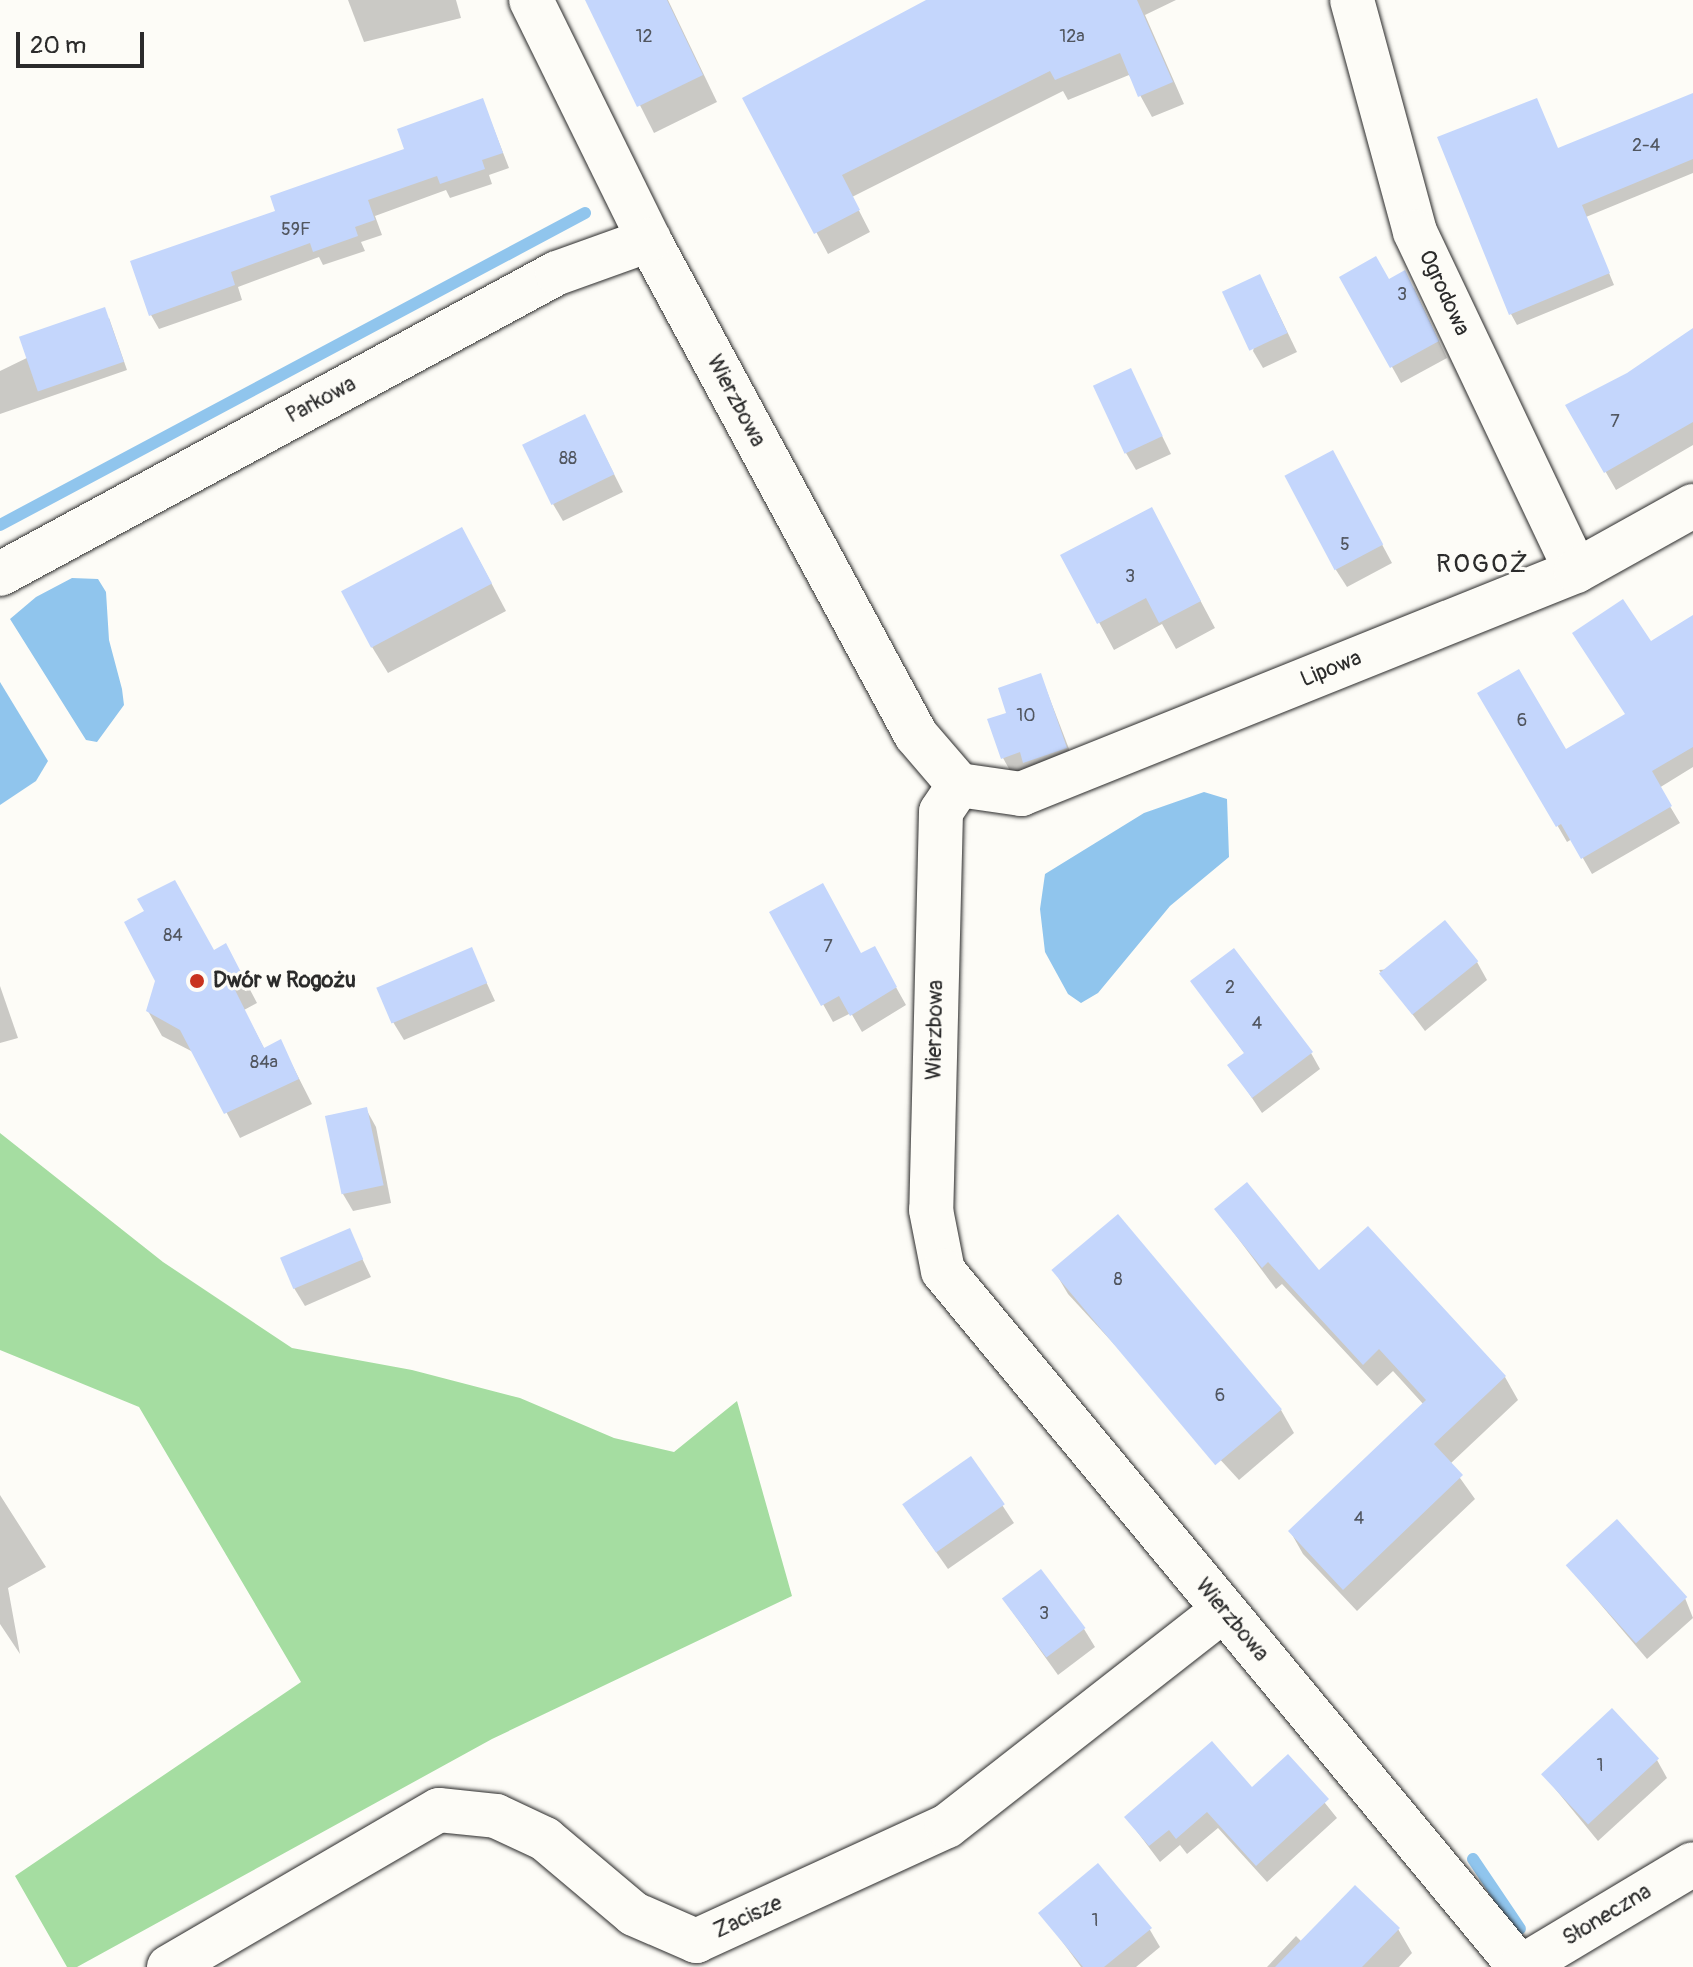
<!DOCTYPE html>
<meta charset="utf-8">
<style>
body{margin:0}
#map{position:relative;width:1693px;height:1967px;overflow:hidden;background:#fdfcf7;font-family:Pangolin,sans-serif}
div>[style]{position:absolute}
.green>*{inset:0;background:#a5dda1}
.water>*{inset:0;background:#90c5ed}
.shadow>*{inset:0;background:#0003}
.stream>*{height:12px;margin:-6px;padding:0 6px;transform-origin:6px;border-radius:6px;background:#90c5ed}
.building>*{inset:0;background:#c4d6fc;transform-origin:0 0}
.roads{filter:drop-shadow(0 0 2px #2b2b2b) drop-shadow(0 0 2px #2b2b2b)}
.street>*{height:44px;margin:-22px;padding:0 22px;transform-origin:22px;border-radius:22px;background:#fdfcf7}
.dots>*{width:22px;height:22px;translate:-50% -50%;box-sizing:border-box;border:4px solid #fdfcf7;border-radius:50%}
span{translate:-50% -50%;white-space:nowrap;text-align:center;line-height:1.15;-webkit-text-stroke:6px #fdfcf7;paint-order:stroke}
.number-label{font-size:18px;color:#51565f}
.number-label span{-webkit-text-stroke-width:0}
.street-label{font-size:22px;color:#2b2b2b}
.poi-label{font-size:22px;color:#2b2b2b;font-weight:700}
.left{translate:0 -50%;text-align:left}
.quarter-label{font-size:26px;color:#2b2b2b;letter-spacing:2px}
.scale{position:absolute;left:16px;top:32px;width:128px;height:36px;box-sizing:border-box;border:4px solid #2b2b2b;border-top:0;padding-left:10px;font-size:24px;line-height:28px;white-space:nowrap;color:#2b2b2b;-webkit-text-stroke:6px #fdfcf7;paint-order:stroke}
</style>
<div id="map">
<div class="green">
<i style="clip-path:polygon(0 1133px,163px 1262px,292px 1348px,412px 1370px,520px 1398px,614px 1438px,674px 1452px,737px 1401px,792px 1596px,492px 1739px,77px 1967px,67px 1967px,15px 1876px,301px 1682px,139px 1407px,0 1350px)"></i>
</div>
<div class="water">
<i style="clip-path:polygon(72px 578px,98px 579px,106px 592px,109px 640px,122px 689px,124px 705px,97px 742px,86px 740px,10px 619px,36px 597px)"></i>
<i style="clip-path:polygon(0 682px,48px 761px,36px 781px,0 805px)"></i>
<i style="clip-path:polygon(1204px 792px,1227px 799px,1229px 857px,1170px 906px,1098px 993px,1081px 1003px,1068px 994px,1045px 952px,1040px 909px,1045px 874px,1144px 813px)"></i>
</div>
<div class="shadow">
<i style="clip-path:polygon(348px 0,456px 0,461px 18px,364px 42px)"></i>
<i style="clip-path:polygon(587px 0,668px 0,717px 102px,654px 133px)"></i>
<i style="clip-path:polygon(932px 0,1176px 0,1145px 15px,1184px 104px,1152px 117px,1129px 75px,1068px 100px,1063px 91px,852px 197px,870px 232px,828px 254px,745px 99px)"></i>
<i style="clip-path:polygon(1693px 95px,1693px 173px,1586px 217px,1614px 285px,1517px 325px,1511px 314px,1558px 150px)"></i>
<i style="clip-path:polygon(483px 101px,509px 168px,489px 175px,492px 184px,450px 198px,446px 190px,375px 216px,382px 235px,361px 242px,365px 251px,323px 265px,319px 257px,238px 287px,242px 300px,159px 329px,151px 315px,278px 212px,407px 150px)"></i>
<i style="clip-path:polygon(1342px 277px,1414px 288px,1447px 358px,1401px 383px)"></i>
<i style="clip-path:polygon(1269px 294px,1297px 352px,1263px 368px,1253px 351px)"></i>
<i style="clip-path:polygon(109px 318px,127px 370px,0 414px,0 371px)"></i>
<i style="clip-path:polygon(1693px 330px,1693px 445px,1616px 490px,1568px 406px,1628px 374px)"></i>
<i style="clip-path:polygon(1130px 371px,1171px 454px,1136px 470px,1126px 453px)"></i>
<i style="clip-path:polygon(594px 434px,623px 492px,563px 521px,553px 504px)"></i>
<i style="clip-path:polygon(1342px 470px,1392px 563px,1347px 587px,1336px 570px)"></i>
<i style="clip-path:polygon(1166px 536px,1215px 628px,1176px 649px,1162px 624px,1114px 650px,1063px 556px)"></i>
<i style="clip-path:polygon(477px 556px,506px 611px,388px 673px,372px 647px)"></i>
<i style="clip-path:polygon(1693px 623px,1693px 767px,1659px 788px,1680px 823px,1592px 874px,1572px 839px,1567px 842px,1480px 693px,1566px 752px,1627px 716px,1650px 643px)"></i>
<i style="clip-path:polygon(1041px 676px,1076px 767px,1013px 776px,1003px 758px,1009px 714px)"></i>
<i style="clip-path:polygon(772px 913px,861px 956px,874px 948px,906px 1005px,862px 1032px,851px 1013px,833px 1022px)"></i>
<i style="clip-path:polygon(471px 949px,495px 1001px,404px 1040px,393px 1022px)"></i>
<i style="clip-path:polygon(213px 952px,240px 971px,257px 1003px,244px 1010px,265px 1050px,280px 1041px,312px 1104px,240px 1138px,195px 1053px,162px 1036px,148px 1011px)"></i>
<i style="clip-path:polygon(1477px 962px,1487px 980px,1425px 1031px,1379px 970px)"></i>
<i style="clip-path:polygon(1193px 982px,1311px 1053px,1320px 1069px,1262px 1113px,1230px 1065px,1245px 1054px)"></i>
<i style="clip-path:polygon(0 986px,18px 1038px,0 1043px)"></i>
<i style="clip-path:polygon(366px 1109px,376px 1127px,391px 1203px,353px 1211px,343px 1194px,327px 1116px)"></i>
<i style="clip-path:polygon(1216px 1209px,1319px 1273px,1368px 1229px,1505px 1377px,1518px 1400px,1450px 1464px,1475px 1499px,1357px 1611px,1303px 1554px,1290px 1531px,1424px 1405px,1393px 1371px,1377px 1386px,1282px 1284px,1276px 1289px)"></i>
<i style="clip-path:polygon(349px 1231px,371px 1277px,305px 1306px,294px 1288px)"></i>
<i style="clip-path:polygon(1055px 1272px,1281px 1410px,1294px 1433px,1239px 1480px,1068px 1294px)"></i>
<i style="clip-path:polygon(971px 1458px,1014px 1523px,948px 1569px,915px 1522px)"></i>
<i style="clip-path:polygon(0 1495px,46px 1567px,8px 1588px,20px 1654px,0 1624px)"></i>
<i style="clip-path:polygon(1568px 1566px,1685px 1598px,1693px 1618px,1647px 1659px)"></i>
<i style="clip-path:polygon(1004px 1600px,1084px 1629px,1095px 1647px,1058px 1675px)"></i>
<i style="clip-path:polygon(1288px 1757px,1337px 1818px,1267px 1882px,1218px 1828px,1187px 1854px,1180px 1845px,1160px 1862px,1126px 1817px,1252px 1790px)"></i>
<i style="clip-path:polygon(1657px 1760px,1667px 1778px,1598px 1841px,1543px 1774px)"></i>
<i style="clip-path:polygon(1041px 1913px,1150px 1930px,1160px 1947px,1136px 1967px,1081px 1967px)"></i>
<i style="clip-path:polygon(1398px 1929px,1412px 1953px,1399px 1967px,1267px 1967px,1296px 1936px,1302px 1942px)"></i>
</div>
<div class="stream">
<i style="left:0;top:525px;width:663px;rotate:-28.07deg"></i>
<i style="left:1473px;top:1859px;width:84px;rotate:56.1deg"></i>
</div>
<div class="building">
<i style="clip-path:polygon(585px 0,667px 0,703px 75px,637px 107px)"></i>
<i style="clip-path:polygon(926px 0,1137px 0,1173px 82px,1138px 97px,1120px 53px,1055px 80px,1050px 71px,842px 175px,860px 210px,814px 234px,742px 98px)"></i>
<i style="clip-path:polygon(1693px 93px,1693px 159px,1582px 205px,1610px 273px,1509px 315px,1437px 137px,1537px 98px,1558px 148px)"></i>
<i style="clip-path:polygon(483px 98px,503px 153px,482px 160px,485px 169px,440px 184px,437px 176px,368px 200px,375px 220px,355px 227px,358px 236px,313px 252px,310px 243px,231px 272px,235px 285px,149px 316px,130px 261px,275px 211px,270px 196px,404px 149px,397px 129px)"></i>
<i style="clip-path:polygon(1376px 256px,1389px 279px,1405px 270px,1439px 341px,1390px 368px,1339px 277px)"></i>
<i style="left:1260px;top:274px;width:65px;height:42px;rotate:65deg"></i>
<i style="left:105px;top:307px;width:58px;height:91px;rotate:71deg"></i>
<i style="clip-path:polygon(1693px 328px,1693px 422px,1604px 473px,1565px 405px,1627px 373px)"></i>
<i style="left:1131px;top:368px;width:75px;height:42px;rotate:65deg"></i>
<i style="left:585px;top:414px;width:67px;height:70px;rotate:64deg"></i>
<i style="left:1333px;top:450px;width:107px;height:55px;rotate:62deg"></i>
<i style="clip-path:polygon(1152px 507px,1201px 601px,1159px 623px,1146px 598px,1097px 624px,1060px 555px)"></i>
<i style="left:462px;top:527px;width:64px;height:137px;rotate:62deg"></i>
<i style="clip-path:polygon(1623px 599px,1651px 641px,1693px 615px,1693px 747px,1652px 771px,1672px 806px,1581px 859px,1561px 824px,1556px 827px,1477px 693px,1519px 669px,1566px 749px,1625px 714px,1572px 633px)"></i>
<i style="clip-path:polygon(1041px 673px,1067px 748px,1023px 763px,1020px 752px,1001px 759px,987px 719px,1006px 713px,998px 688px)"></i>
<i style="clip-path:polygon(175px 880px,214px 950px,226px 943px,244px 978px,232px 984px,264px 1048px,281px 1039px,299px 1079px,224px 1114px,180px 1030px,146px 1011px,155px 981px,124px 922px,144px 911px,137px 899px)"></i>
<i style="clip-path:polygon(823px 883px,861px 953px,875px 946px,897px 987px,850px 1016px,839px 996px,821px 1006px,769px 912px)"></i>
<i style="left:1445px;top:920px;width:53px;height:85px;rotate:51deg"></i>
<i style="left:472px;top:947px;width:39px;height:104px;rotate:67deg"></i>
<i style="clip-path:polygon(1234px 948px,1313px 1052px,1252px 1098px,1227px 1065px,1244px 1053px,1190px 981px)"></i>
<i style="left:367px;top:1107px;width:80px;height:43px;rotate:78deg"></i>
<i style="clip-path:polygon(1247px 1182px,1319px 1270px,1368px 1226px,1506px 1376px,1434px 1444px,1463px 1475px,1343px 1590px,1288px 1531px,1426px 1400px,1379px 1349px,1363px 1365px,1268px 1262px,1262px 1268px,1214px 1209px)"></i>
<i style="left:1118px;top:1214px;width:255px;height:87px;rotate:50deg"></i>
<i style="left:350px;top:1228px;width:34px;height:76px;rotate:67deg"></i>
<i style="left:971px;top:1456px;width:59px;height:84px;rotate:55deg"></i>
<i style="left:1617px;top:1519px;width:105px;height:69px;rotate:48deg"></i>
<i style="left:1041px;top:1569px;width:74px;height:49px;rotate:53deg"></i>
<i style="left:1612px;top:1708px;width:69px;height:97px;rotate:47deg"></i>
<i style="clip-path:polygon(1212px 1741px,1252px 1787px,1288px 1754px,1329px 1799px,1256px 1866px,1207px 1812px,1176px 1839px,1169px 1830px,1149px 1846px,1124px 1817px)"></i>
<i style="clip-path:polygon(1098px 1863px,1152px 1928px,1104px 1967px,1083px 1967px,1038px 1913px)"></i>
<i style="clip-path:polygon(1355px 1885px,1400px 1928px,1362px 1967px,1275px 1967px)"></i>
</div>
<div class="roads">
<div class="street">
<i style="left:531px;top:0;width:267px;rotate:63.8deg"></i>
<i style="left:649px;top:240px;width:562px;rotate:61.66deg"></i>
<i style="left:916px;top:735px;width:66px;rotate:49.3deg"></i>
<i style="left:1352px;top:0;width:240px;rotate:74.8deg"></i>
<i style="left:1415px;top:232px;width:375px;rotate:64.6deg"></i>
<i style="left:0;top:574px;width:633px;rotate:-28.39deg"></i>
<i style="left:557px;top:273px;width:98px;rotate:-19.7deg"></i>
<i style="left:959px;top:785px;width:32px;rotate:124deg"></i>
<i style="left:941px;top:812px;width:398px;rotate:91.4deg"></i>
<i style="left:931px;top:1210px;width:62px;rotate:78.9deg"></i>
<i style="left:943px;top:1271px;width:904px;rotate:50.34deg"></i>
<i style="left:959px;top:785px;width:63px;rotate:8.3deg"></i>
<i style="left:1021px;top:794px;width:598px;rotate:-21.89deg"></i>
<i style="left:1576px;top:571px;width:134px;rotate:-29.1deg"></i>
<i style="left:169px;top:1967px;width:312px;rotate:-30.2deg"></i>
<i style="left:439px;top:1810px;width:57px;rotate:6deg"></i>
<i style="left:496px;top:1816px;width:54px;rotate:25.1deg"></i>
<i style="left:545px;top:1839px;width:116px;rotate:40.1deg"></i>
<i style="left:634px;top:1914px;width:68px;rotate:23.5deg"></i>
<i style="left:696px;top:1941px;width:276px;rotate:-24.6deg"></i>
<i style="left:947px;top:1826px;width:350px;rotate:-38deg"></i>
<i style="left:1521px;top:1967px;width:200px;rotate:-30.9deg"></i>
</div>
</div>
<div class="dots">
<i style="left:197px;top:981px;background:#c8321e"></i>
</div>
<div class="number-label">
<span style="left:644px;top:37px">12</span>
<span style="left:1072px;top:37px">12a</span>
<span style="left:1646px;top:146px">2-4</span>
<span style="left:296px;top:230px">59F</span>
<span style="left:1402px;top:295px">3</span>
<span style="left:1615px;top:422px">7</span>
<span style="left:568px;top:459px">88</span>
<span style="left:1345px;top:545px">5</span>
<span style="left:1130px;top:577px">3</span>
<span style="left:1026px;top:716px">10</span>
<span style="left:1522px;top:721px">6</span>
<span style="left:173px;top:936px">84</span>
<span style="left:828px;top:947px">7</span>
<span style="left:1230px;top:988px">2</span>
<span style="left:1257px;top:1024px">4</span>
<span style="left:264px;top:1063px">84a</span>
<span style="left:1118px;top:1280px">8</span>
<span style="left:1220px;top:1396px">6</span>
<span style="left:1359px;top:1519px">4</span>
<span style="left:1044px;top:1614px">3</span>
<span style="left:1600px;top:1766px">1</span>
<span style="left:1095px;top:1921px">1</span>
</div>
<div class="street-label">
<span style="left:1444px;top:293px;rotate:65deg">Ogrodowa</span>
<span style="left:321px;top:400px;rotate:-28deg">Parkowa</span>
<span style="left:736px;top:401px;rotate:62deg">Wierzbowa</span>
<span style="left:1331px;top:669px;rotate:-22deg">Lipowa</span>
<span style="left:935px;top:1030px;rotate:-89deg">Wierzbowa</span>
<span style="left:1232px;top:1620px;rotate:50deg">Wierzbowa</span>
<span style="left:1607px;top:1915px;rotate:-31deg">Słoneczna</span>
<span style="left:748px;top:1917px;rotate:-25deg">Zacisze</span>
</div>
<div class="poi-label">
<span class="left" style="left:213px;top:981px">Dwór w Rogożu</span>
</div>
<div class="quarter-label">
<span style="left:1483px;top:565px">ROGOŻ</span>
</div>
<div class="scale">20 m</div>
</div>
